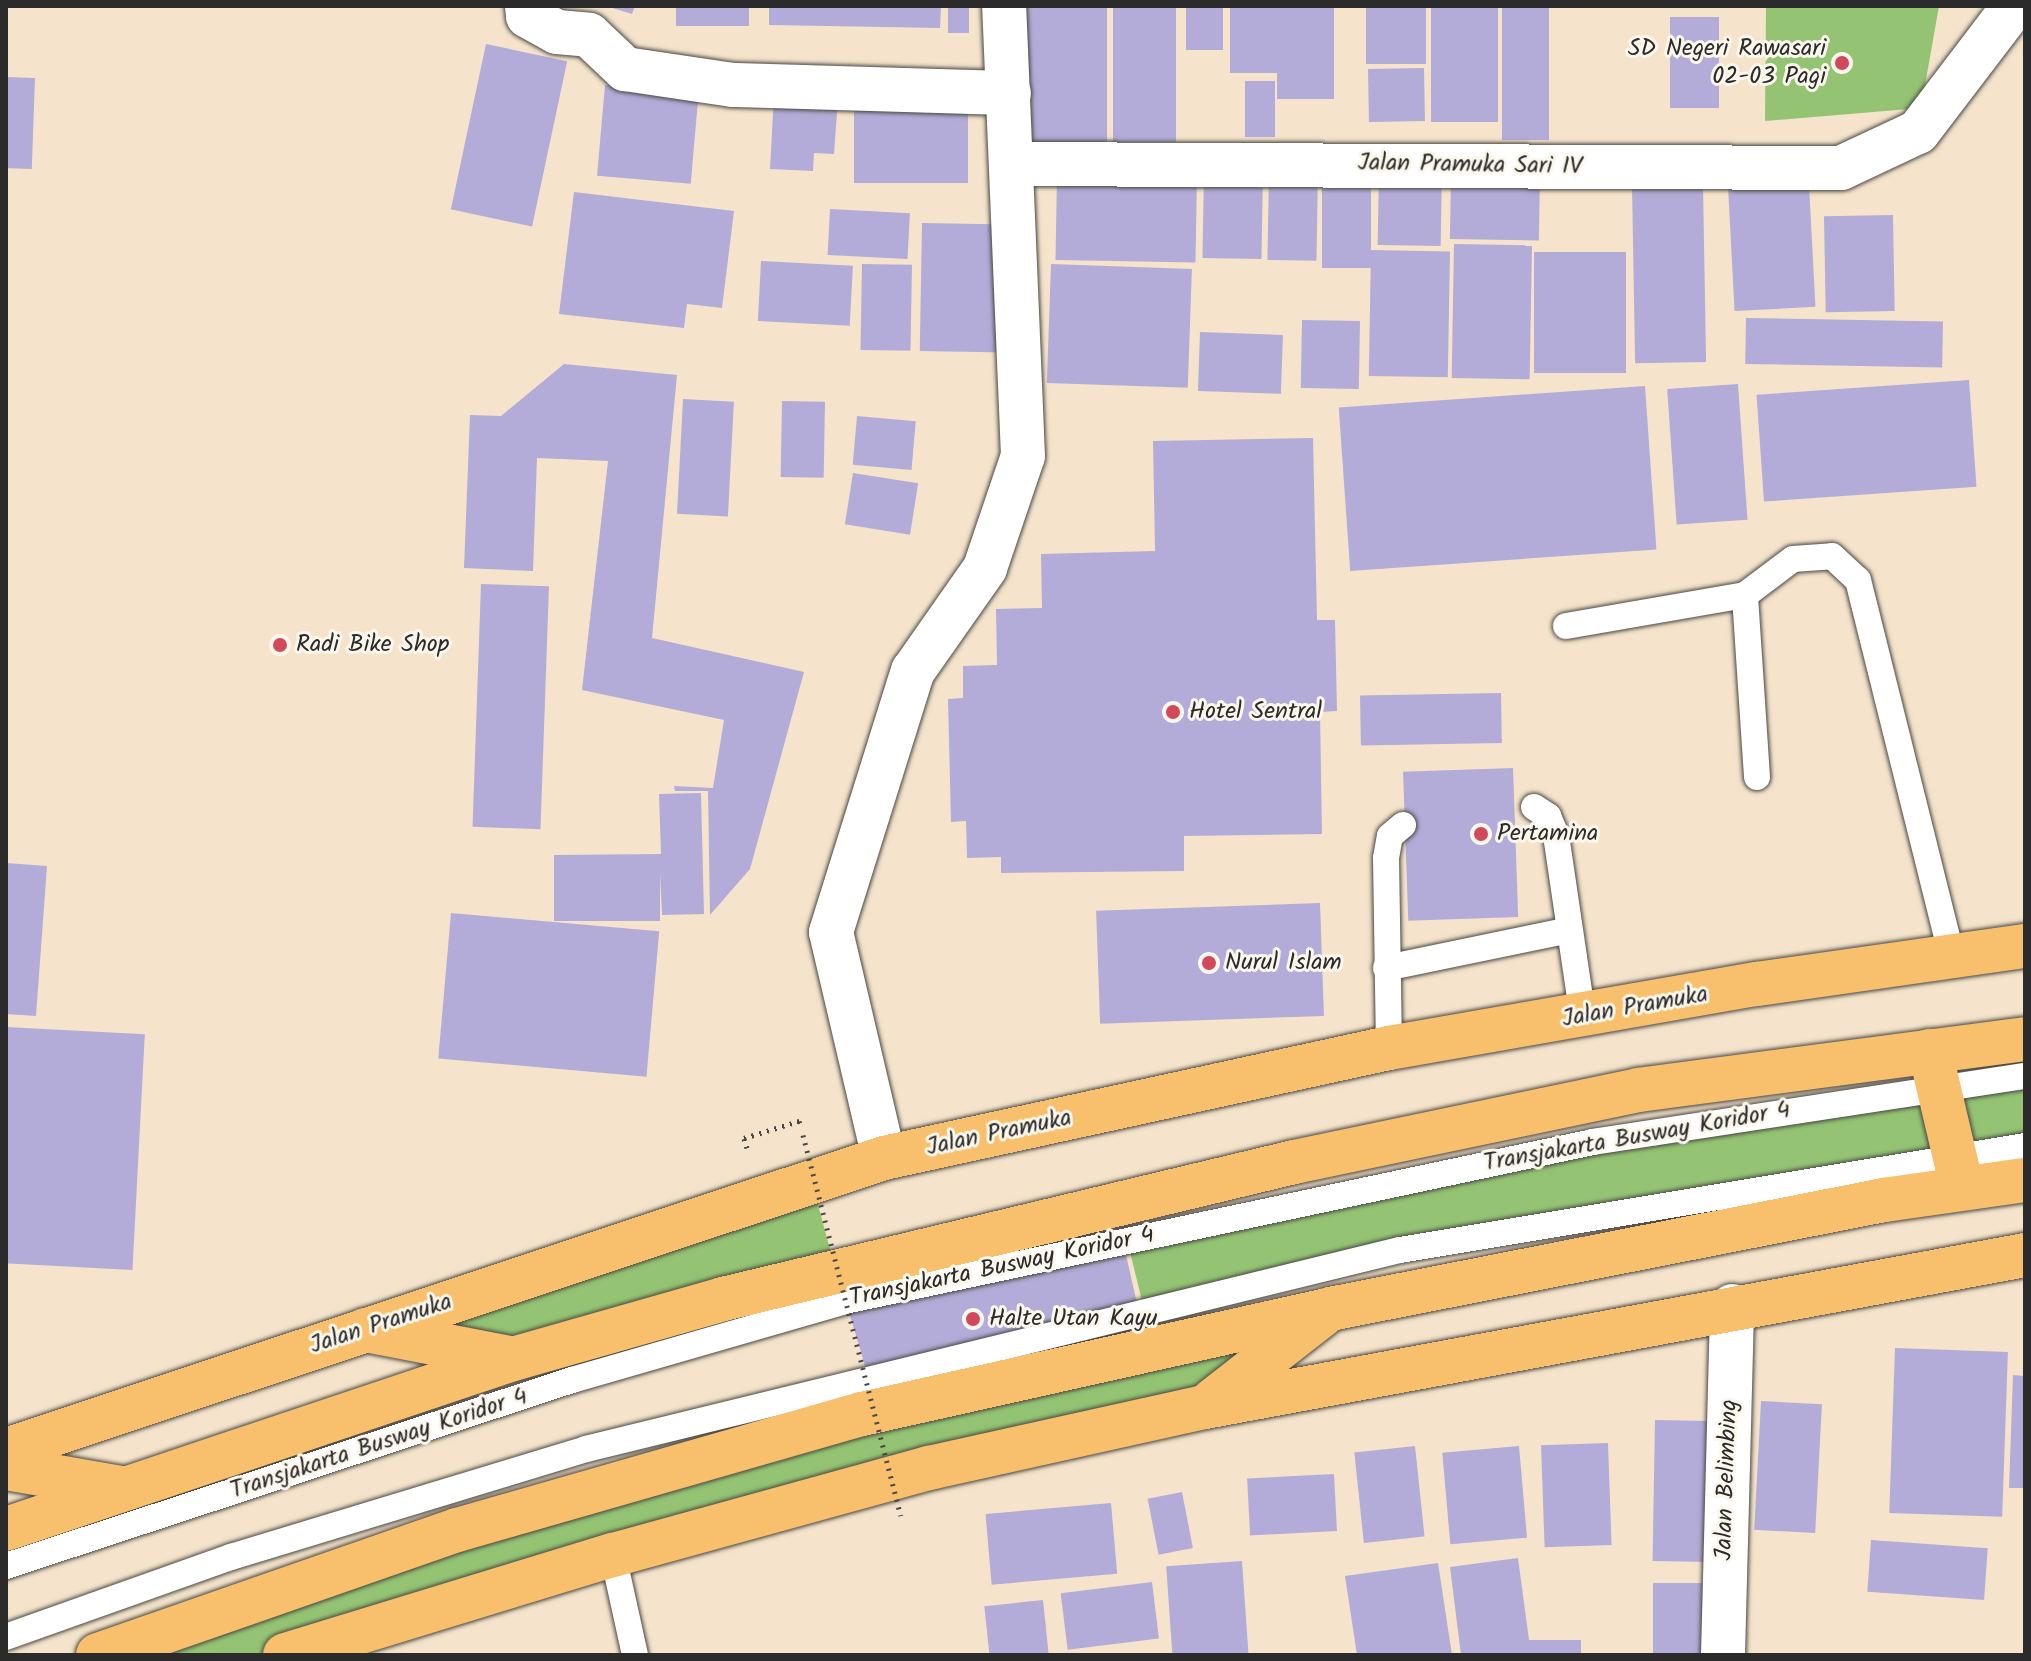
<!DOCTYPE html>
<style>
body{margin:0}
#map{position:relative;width:2031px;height:1661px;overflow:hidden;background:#f5e4cb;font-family:Kalam,sans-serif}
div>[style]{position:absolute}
.green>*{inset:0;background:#94c473}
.building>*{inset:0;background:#b3acd8;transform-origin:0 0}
.path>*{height:5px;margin-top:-2.5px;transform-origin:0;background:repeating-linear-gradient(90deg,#494743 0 2px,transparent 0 8px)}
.roads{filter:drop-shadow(0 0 2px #494743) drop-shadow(0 0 2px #494743)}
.lane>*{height:26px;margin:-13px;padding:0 13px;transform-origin:13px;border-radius:13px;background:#fff}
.street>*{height:44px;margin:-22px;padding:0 22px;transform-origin:22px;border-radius:22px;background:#fff}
.primary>*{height:44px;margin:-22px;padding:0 22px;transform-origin:22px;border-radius:22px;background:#f8bf6c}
.path-bridge>*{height:5px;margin-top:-2.5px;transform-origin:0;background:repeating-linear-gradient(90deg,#494743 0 2px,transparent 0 8px)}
.dots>*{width:22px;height:22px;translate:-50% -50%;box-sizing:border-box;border:4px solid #fbf7ec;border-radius:50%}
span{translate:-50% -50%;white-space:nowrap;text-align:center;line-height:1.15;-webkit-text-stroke:6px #fbf7ec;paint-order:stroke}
.poi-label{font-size:24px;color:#2b2b2b}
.right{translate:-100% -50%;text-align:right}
.left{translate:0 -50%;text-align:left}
.street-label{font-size:24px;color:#2b2b2b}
.frame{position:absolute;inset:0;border:8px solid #2b2b2b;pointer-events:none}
</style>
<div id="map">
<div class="green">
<i style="clip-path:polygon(1766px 6px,1939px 6px,1921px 108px,1765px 121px)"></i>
<i style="clip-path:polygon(2025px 1077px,2025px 1146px,1144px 1309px,1128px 1244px,1321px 1200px)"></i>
<i style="clip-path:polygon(812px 1182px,836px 1272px,513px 1359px,363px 1330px)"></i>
<i style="clip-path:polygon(1330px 1309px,1205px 1407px,285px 1655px,98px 1655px,457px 1530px)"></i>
</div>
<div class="building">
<i style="clip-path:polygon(606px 6px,635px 6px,632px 14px)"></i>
<i style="left:676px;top:6px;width:73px;height:20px"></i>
<i style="clip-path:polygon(769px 6px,941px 6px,940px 28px,769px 25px)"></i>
<i style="left:948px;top:6px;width:21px;height:27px"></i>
<i style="left:1017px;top:6px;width:90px;height:147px"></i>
<i style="left:1113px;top:6px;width:63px;height:136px"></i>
<i style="left:1186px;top:6px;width:37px;height:44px"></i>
<i style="clip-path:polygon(1230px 6px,1334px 6px,1334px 99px,1277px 99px,1277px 73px,1230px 73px)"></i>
<i style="left:1366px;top:6px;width:60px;height:58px"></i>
<i style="left:1431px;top:6px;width:67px;height:116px"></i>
<i style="left:1502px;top:6px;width:47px;height:134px"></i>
<i style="left:1670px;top:17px;width:49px;height:91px"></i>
<i style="left:486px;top:44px;width:83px;height:169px;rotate:12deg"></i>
<i style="left:1424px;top:68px;width:53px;height:56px;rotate:89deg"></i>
<i style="left:6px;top:77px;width:29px;height:91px;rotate:2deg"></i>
<i style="left:1245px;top:81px;width:30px;height:56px"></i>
<i style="left:605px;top:85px;width:94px;height:91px;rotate:5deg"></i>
<i style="clip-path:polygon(774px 95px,838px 99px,834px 154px,814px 153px,813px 171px,770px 169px)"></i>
<i style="left:854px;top:102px;width:114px;height:81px"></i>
<i style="left:1322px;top:167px;width:49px;height:101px"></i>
<i style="left:1379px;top:168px;width:63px;height:77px;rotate:1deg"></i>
<i style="left:1204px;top:170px;width:59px;height:88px;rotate:1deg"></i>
<i style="left:1269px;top:171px;width:49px;height:89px;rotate:1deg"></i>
<i style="left:1057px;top:175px;width:140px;height:85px;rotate:1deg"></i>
<i style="left:1451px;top:175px;width:89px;height:64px;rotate:1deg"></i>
<i style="left:1809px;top:184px;width:123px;height:81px;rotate:87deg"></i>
<i style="left:1703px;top:185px;width:177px;height:71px;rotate:89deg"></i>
<i style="clip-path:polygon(574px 192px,734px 211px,722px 308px,687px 304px,684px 328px,559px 314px)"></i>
<i style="left:830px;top:209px;width:80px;height:46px;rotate:3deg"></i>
<i style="left:1893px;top:215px;width:96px;height:69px;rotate:89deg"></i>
<i style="left:922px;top:223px;width:87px;height:128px;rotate:1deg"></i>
<i style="left:1454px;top:244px;width:78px;height:134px;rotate:1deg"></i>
<i style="left:1371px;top:250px;width:79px;height:126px;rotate:1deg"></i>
<i style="left:1626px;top:252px;width:121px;height:92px;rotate:90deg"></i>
<i style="left:761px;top:261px;width:92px;height:60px;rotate:3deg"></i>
<i style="left:862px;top:264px;width:50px;height:86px;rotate:1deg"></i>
<i style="left:1051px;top:264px;width:141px;height:119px;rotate:2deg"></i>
<i style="left:1746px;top:318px;width:197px;height:46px;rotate:1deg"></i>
<i style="left:1302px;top:320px;width:58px;height:68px;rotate:1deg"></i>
<i style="left:1200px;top:332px;width:83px;height:59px;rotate:2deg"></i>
<i style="clip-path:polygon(564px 364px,677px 375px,652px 638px,804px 672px,750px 869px,710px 915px,708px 791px,675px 791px,674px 786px,713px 788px,724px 720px,582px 690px,608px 461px,537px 458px,533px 571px,464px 568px,470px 415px,501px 416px)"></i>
<i style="left:1969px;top:380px;width:107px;height:213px;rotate:86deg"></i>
<i style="left:1738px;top:384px;width:136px;height:71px;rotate:86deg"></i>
<i style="left:1645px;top:386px;width:164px;height:307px;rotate:86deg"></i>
<i style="left:683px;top:399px;width:51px;height:115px;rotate:3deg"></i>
<i style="left:782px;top:401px;width:43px;height:76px;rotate:1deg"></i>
<i style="left:857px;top:416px;width:59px;height:49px;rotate:5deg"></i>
<i style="clip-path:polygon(1313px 438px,1317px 620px,1335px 620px,1337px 711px,1320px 712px,1322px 834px,1184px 836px,1184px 871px,1001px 873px,1001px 857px,967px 858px,966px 821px,951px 822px,948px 699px,963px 698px,963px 666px,997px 665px,996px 609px,1042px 608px,1041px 554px,1155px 551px,1153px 441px)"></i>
<i style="left:853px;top:473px;width:66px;height:52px;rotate:9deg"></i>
<i style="left:481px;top:584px;width:68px;height:243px;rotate:2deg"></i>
<i style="left:1501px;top:693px;width:50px;height:141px;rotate:89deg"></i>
<i style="left:1513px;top:768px;width:149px;height:110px;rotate:88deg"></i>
<i style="clip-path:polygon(701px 793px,704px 914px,662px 915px,660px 872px,660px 921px,554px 921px,554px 855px,661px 854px,659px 794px)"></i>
<i style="clip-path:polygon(6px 863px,47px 866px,36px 1016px,6px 1014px)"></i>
<i style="left:1320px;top:903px;width:113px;height:224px;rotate:88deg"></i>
<i style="left:451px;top:913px;width:209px;height:146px;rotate:5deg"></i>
<i style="left:6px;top:1027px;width:139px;height:236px;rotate:3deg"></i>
<i style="clip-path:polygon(1124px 1246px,1138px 1308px,869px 1379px,846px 1302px)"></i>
<i style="left:1895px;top:1348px;width:113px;height:165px;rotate:2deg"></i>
<i style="clip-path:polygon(2013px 1375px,2025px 1376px,2025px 1488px,2009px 1488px)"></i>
<i style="left:1761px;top:1401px;width:61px;height:129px;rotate:3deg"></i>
<i style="left:1655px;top:1420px;width:54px;height:141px;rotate:1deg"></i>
<i style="left:1608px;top:1443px;width:102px;height:67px;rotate:88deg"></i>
<i style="left:1415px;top:1446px;width:91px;height:61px;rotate:84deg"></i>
<i style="left:1519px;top:1446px;width:92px;height:77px;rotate:85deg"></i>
<i style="left:1334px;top:1474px;width:57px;height:87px;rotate:87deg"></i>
<i style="left:1182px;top:1492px;width:57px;height:35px;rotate:79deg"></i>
<i style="left:1111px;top:1503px;width:71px;height:126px;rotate:85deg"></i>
<i style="left:1871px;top:1540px;width:117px;height:52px;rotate:4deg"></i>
<i style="clip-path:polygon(1518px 1558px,1529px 1640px,1581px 1640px,1581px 1655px,1461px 1655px,1450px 1567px)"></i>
<i style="left:1242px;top:1561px;width:93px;height:76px;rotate:86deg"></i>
<i style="clip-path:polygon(1438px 1563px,1452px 1655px,1357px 1655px,1345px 1576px)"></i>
<i style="left:1152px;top:1582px;width:57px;height:92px;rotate:83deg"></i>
<i style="left:1653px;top:1583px;width:54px;height:72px"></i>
<i style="left:1043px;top:1600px;width:55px;height:59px;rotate:84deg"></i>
</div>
<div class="path">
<i style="left:747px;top:1148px;width:10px;rotate:-107deg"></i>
<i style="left:744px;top:1138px;width:58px;rotate:-17.2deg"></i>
<i style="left:799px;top:1121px;width:6px;rotate:72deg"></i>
</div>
<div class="roads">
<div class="lane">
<i style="left:1566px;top:626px;width:182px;rotate:-9.8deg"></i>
<i style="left:1757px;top:777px;width:182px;rotate:-93.8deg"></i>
<i style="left:1745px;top:595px;width:60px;rotate:-36.9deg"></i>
<i style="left:1793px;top:559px;width:39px;rotate:-4deg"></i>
<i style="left:1832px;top:556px;width:35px;rotate:43deg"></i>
<i style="left:1858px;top:580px;width:385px;rotate:76deg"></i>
<i style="left:1534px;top:807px;width:17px;rotate:33deg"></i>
<i style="left:1548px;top:816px;width:21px;rotate:67deg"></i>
<i style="left:1556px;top:835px;width:184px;rotate:81.6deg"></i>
<i style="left:1386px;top:968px;width:187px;rotate:-11.7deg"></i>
<i style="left:1389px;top:1048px;width:190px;rotate:-90.9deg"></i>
<i style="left:1386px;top:858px;width:22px;rotate:-80deg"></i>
<i style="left:1390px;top:836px;width:17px;rotate:-40deg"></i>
<i style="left:613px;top:1555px;width:102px;rotate:77.6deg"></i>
<i style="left:6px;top:1566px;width:596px;rotate:-18.19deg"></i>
<i style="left:572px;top:1380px;width:284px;rotate:-16.1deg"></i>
<i style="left:845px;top:1301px;width:765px;rotate:-12deg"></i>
<i style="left:1593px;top:1142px;width:437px;rotate:-8.7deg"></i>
<i style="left:6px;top:1637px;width:239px;rotate:-19.6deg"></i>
<i style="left:231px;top:1557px;width:371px;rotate:-16.9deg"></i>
<i style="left:586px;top:1449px;width:838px;rotate:-13.74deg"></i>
<i style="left:1400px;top:1250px;width:634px;rotate:-9.45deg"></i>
</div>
<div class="street">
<i style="left:527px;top:6px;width:10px;rotate:84deg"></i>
<i style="left:528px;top:16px;width:33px;rotate:29deg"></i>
<i style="left:557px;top:32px;width:32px;rotate:5deg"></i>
<i style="left:589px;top:35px;width:50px;rotate:43.4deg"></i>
<i style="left:625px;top:69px;width:109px;rotate:8.4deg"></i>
<i style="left:733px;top:85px;width:276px;rotate:1.7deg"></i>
<i style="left:1014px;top:164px;width:827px;rotate:0.28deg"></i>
<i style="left:1841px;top:168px;width:85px;rotate:-25.1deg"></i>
<i style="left:1918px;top:132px;width:158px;rotate:-52.7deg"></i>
<i style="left:884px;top:1158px;width:232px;rotate:-103.2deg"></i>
<i style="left:831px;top:932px;width:274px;rotate:-72.6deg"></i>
<i style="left:913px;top:671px;width:126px;rotate:-55deg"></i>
<i style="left:985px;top:568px;width:118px;rotate:-71.3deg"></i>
<i style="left:1023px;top:456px;width:450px;rotate:-92.4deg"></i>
<i style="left:1723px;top:1655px;width:349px;rotate:-88.5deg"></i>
</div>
<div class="primary">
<i style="left:1930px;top:1051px;width:140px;rotate:76.8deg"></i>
<i style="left:365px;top:1330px;width:148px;rotate:10.9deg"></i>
<i style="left:1212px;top:1401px;width:140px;rotate:-38deg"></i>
<i style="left:6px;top:1450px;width:925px;rotate:-18.4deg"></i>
<i style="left:884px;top:1158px;width:517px;rotate:-12.29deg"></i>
<i style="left:1389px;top:1048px;width:374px;rotate:-9.9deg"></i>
<i style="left:1757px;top:984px;width:271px;rotate:-8.1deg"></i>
<i style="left:6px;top:1468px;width:118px;rotate:9.8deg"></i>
<i style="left:6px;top:1529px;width:535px;rotate:-18.54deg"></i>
<i style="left:513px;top:1359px;width:218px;rotate:-15.9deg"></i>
<i style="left:723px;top:1299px;width:587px;rotate:-13.49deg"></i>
<i style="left:1294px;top:1162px;width:351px;rotate:-11.8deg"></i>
<i style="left:1638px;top:1090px;width:390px;rotate:-7.5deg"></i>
<i style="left:98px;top:1655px;width:380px;rotate:-19.2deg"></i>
<i style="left:457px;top:1530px;width:421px;rotate:-16deg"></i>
<i style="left:862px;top:1414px;width:480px;rotate:-12.6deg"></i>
<i style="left:1330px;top:1309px;width:565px;rotate:-11.13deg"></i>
<i style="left:1884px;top:1200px;width:142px;rotate:-8.1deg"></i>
<i style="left:285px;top:1655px;width:343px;rotate:-17deg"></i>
<i style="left:613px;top:1555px;width:328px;rotate:-15.4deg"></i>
<i style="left:929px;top:1468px;width:283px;rotate:-12.5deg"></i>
<i style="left:1205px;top:1407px;width:834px;rotate:-10.5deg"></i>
</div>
</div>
<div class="path-bridge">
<i style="left:803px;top:1135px;width:393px;rotate:75.6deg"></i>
</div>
<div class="dots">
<i style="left:1842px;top:63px;background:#d1495b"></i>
<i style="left:280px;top:645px;background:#d1495b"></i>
<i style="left:1173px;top:712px;background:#d1495b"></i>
<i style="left:1481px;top:834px;background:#d1495b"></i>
<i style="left:1209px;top:963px;background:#d1495b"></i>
<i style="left:973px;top:1319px;background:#d1495b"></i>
</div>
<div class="poi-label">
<span class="right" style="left:1826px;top:63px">SD Negeri Rawasari<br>02-03 Pagi</span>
<span class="left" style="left:296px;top:645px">Radi Bike Shop</span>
<span class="left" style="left:1189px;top:712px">Hotel Sentral</span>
<span class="left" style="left:1497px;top:834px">Pertamina</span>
<span class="left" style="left:1225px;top:963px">Nurul Islam</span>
<span class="left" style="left:989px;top:1319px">Halte Utan Kayu</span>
</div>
<div class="street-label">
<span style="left:1470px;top:165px;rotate:1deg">Jalan Pramuka Sari IV</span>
<span style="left:1635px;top:1007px;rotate:-10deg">Jalan Pramuka</span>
<span style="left:999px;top:1133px;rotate:-12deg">Jalan Pramuka</span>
<span style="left:1637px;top:1137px;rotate:-10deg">Transjakarta Busway Koridor 4</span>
<span style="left:1002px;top:1267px;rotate:-12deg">Transjakarta Busway Koridor 4</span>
<span style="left:381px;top:1324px;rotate:-18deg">Jalan Pramuka</span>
<span style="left:379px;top:1444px;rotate:-18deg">Transjakarta Busway Koridor 4</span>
<span style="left:1727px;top:1480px;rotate:-88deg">Jalan Belimbing</span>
</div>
<div class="frame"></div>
</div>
